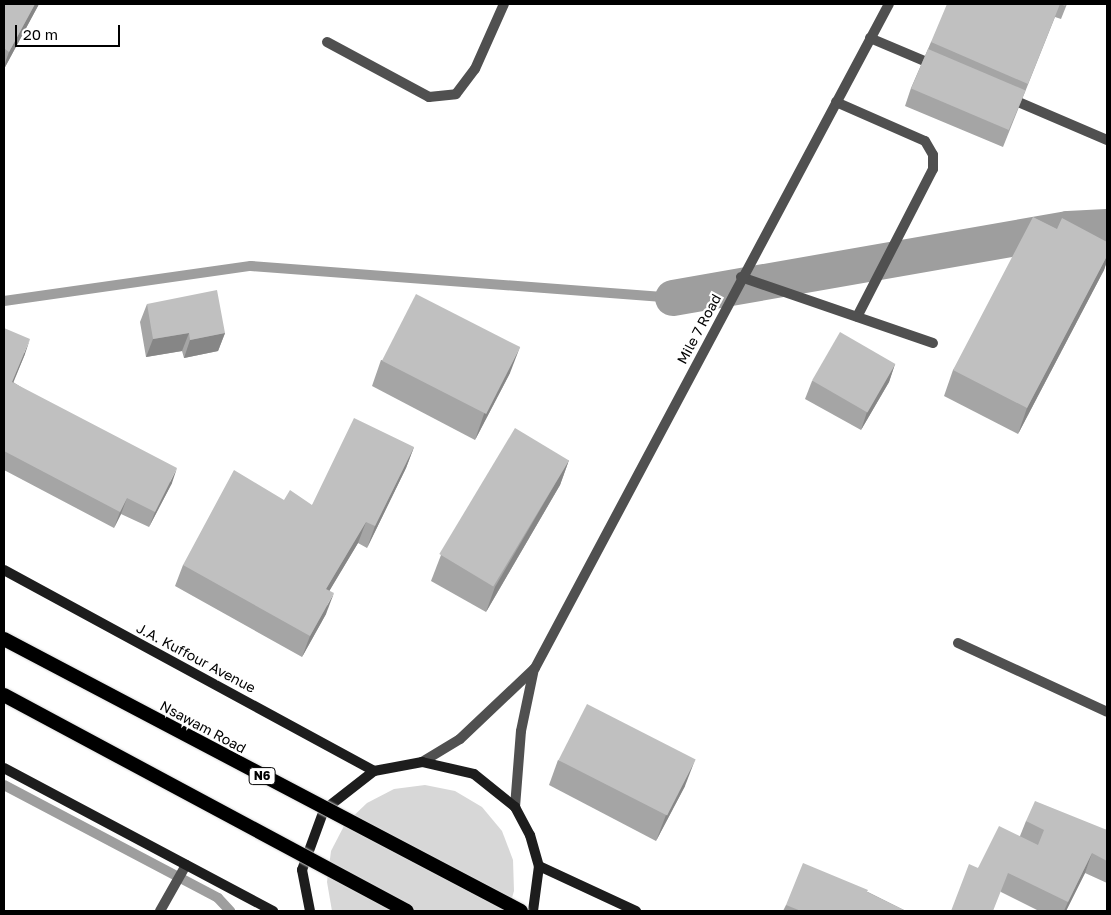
<!DOCTYPE html>
<style>
body{margin:0}
#map{position:relative;width:1111px;height:915px;overflow:hidden;background:#fff;font-family:"Golos Text",sans-serif}
div>[style]{position:absolute}
.green>*{inset:0;background:#d7d7d7}
.stream>*{height:10px;margin:-5px;padding:0 5px;transform-origin:5px;border-radius:5px;background:#9e9e9e}
.canal>*{height:36px;margin:-18px;padding:0 18px;transform-origin:18px;border-radius:18px;background:#9e9e9e}
.service>*{height:10px;margin:-5px;padding:0 5px;transform-origin:5px;border-radius:5px;background:#505050}
.minor>*{height:10px;margin:-5px;padding:0 5px;transform-origin:5px;border-radius:5px;background:#505050}
.tertiary>*{height:10px;margin:-5px;padding:0 5px;transform-origin:5px;border-radius:5px;background:#505050}
.secondary>*{height:10px;margin:-5px;padding:0 5px;transform-origin:5px;border-radius:5px;background:#1d1d1d}
.bridges{filter:drop-shadow(0 0 1px #dbdbdb) drop-shadow(0 0 1px #dbdbdb)}
.trunk-bridge>*{height:14px;margin:-7px;padding:0 7px;transform-origin:7px;border-radius:7px;background:#000}
.wall>*{inset:0;background:#a5a5a5}
.shaded-wall>*{inset:0;background:#868686}
.building>*{inset:0;background:#c0c0c0;transform-origin:0 0}
span{translate:-50% -50%;white-space:nowrap;text-align:center;line-height:1.15;-webkit-text-stroke:4.5px #fff;paint-order:stroke}
.shield-label span{padding:1px 4px;background:#fff;border:1px solid;border-radius:4px;-webkit-text-stroke-width:0}
.shield-label{font-size:12px;color:#000;font-weight:700}
.street-label{font-size:14px;color:#000}
.frame{position:absolute;inset:0;border:5px solid #000;pointer-events:none}
.scale{position:absolute;left:15px;top:25px;width:105px;height:22px;box-sizing:border-box;border:2px solid #000;border-top:0;padding-left:6px;font-size:15px;line-height:18px;white-space:nowrap;color:#000;-webkit-text-stroke:4px #fff;paint-order:stroke}
</style>
<div id="map">
<div class="green">
<i style="clip-path:polygon(425px 785px,455px 791px,482px 807px,502px 831px,513px 860px,514px 891px,508px 911px,332px 911px,327px 882px,331px 851px,345px 824px,367px 803px,394px 789px)"></i>
</div>
<div class="stream">
<i style="left:4px;top:301px;width:249px;rotate:-8.1deg"></i>
<i style="left:251px;top:266px;width:423px;rotate:4.3deg"></i>
<i style="left:4px;top:785px;width:242px;rotate:27.8deg"></i>
<i style="left:218px;top:898px;width:18px;rotate:47deg"></i>
</div>
<div class="canal">
<i style="left:673px;top:298px;width:401px;rotate:-9.9deg"></i>
<i style="left:1068px;top:229px;width:39px;rotate:-3deg"></i>
</div>
<div class="service">
<i style="left:836px;top:102px;width:97px;rotate:23.7deg"></i>
<i style="left:925px;top:141px;width:16px;rotate:60deg"></i>
<i style="left:933px;top:155px;width:14px;rotate:90deg"></i>
<i style="left:933px;top:169px;width:166px;rotate:117.2deg"></i>
<i style="left:741px;top:277px;width:203px;rotate:19deg"></i>
</div>
<div class="minor">
<i style="left:870px;top:38px;width:69px;rotate:22.9deg"></i>
<i style="left:327px;top:42px;width:116px;rotate:28.3deg"></i>
<i style="left:429px;top:97px;width:27px;rotate:-6deg"></i>
<i style="left:456px;top:94px;width:31px;rotate:-53deg"></i>
<i style="left:475px;top:69px;width:71px;rotate:-66deg"></i>
<i style="left:1009px;top:98px;width:107px;rotate:23.2deg"></i>
<i style="left:958px;top:643px;width:164px;rotate:24.8deg"></i>
<i style="left:160px;top:911px;width:53px;rotate:-60.5deg"></i>
</div>
<div class="tertiary">
<i style="left:422px;top:762px;width:44px;rotate:-31.2deg"></i>
<i style="left:460px;top:739px;width:103px;rotate:-43.4deg"></i>
<i style="left:535px;top:668px;width:752px;rotate:-61.94deg"></i>
<i style="left:515px;top:807px;width:76px;rotate:-85.5deg"></i>
<i style="left:521px;top:731px;width:63px;rotate:-78.2deg"></i>
</div>
<div class="secondary">
<i style="left:4px;top:570px;width:421px;rotate:28.5deg"></i>
<i style="left:4px;top:768px;width:305px;rotate:28deg"></i>
<i style="left:539px;top:866px;width:107px;rotate:24.9deg"></i>
<i style="left:310px;top:911px;width:42px;rotate:-101deg"></i>
<i style="left:302px;top:870px;width:64px;rotate:-69.9deg"></i>
<i style="left:324px;top:810px;width:63px;rotate:-38deg"></i>
<i style="left:374px;top:771px;width:49px;rotate:-10.6deg"></i>
<i style="left:422px;top:762px;width:53px;rotate:13deg"></i>
<i style="left:474px;top:774px;width:53px;rotate:38.8deg"></i>
<i style="left:515px;top:807px;width:32px;rotate:62deg"></i>
<i style="left:530px;top:835px;width:32px;rotate:74deg"></i>
<i style="left:539px;top:866px;width:45px;rotate:97.6deg"></i>
</div>
<div class="bridges">
<div class="trunk-bridge">
<i style="left:4px;top:639px;width:584px;rotate:27.75deg"></i>
<i style="left:4px;top:695px;width:457px;rotate:28.2deg"></i>
</div>
</div>
<div class="wall">
<i style="clip-path:polygon(4px 4px,39px 4px,4px 69px)"></i>
<i style="clip-path:polygon(978px 4px,1067px 4px,1061px 19px,1055px 17px,1003px 147px,905px 106px,911px 88px,931px 42px)"></i>
<i style="clip-path:polygon(1057px 229px,1107px 242px,1107px 261px,1104px 270px,1018px 434px,944px 396px,953px 370px)"></i>
<i style="clip-path:polygon(147px 304px,225px 333px,218px 351px,184px 358px,182px 351px,146px 357px,140px 322px)"></i>
<i style="clip-path:polygon(4px 328px,25px 354px,13px 382px,172px 483px,149px 527px,121px 514px,114px 528px,4px 470px)"></i>
<i style="clip-path:polygon(381px 360px,510px 373px,475px 440px,372px 386px)"></i>
<i style="clip-path:polygon(895px 364px,889px 382px,861px 430px,805px 399px,812px 381px)"></i>
<i style="clip-path:polygon(414px 447px,406px 468px,367px 548px,358px 543px,329px 591px,326px 614px,302px 657px,175px 586px,183px 565px,312px 505px)"></i>
<i style="clip-path:polygon(569px 460px,560px 485px,486px 612px,431px 581px,441px 555px)"></i>
<i style="clip-path:polygon(558px 760px,685px 786px,656px 841px,549px 785px)"></i>
<i style="clip-path:polygon(1026px 821px,1107px 830px,1107px 883px,1085px 873px,1066px 911px,1039px 911px,1001px 892px,978px 868px,1020px 836px)"></i>
<i style="clip-path:polygon(868px 892px,906px 911px,783px 911px,786px 905px)"></i>
</div>
<div class="shaded-wall">
<i style="clip-path:polygon(35px 4px,39px 4px,4px 69px,4px 66px,9px 52px)"></i>
<i style="clip-path:polygon(1107px 256px,1107px 261px,1104px 270px,1018px 434px,1027px 408px)"></i>
<i style="clip-path:polygon(189px 333px,182px 351px,146px 357px,153px 339px)"></i>
<i style="clip-path:polygon(225px 333px,218px 351px,184px 358px,190px 340px)"></i>
<i style="clip-path:polygon(30px 339px,25px 354px,7px 398px,12px 382px)"></i>
<i style="clip-path:polygon(520px 347px,510px 373px,475px 440px,484px 414px)"></i>
<i style="clip-path:polygon(895px 364px,889px 382px,861px 430px,867px 412px)"></i>
<i style="clip-path:polygon(414px 447px,406px 468px,367px 548px,375px 526px)"></i>
<i style="clip-path:polygon(569px 460px,560px 485px,486px 612px,495px 587px)"></i>
<i style="clip-path:polygon(177px 468px,172px 483px,149px 527px,155px 512px)"></i>
<i style="clip-path:polygon(127px 498px,121px 514px,114px 528px,120px 512px)"></i>
<i style="clip-path:polygon(366px 522px,358px 543px,318px 610px,326px 589px)"></i>
<i style="clip-path:polygon(334px 593px,326px 614px,302px 657px,310px 636px)"></i>
<i style="clip-path:polygon(695px 760px,685px 786px,656px 841px,666px 815px)"></i>
<i style="clip-path:polygon(1092px 853px,1085px 873px,1066px 911px,1064px 911px,1068px 902px)"></i>
</div>
<div class="building">
<i style="clip-path:polygon(4px 4px,35px 4px,9px 52px,5px 49px,4px 51px)"></i>
<i style="clip-path:polygon(947px 4px,1066px 4px,1065px 6px,1060px 4px,1028px 84px,931px 42px)"></i>
<i style="left:928px;top:49px;width:106px;height:43px;rotate:23deg"></i>
<i style="clip-path:polygon(1033px 217px,1057px 229px,1062px 218px,1107px 242px,1107px 256px,1027px 408px,953px 370px)"></i>
<i style="clip-path:polygon(217px 290px,225px 333px,190px 340px,189px 333px,153px 339px,147px 304px)"></i>
<i style="left:416px;top:294px;width:117px;height:75px;rotate:27deg"></i>
<i style="clip-path:polygon(4px 328px,30px 339px,12px 382px,177px 468px,155px 512px,127px 498px,120px 512px,4px 451px)"></i>
<i style="left:840px;top:332px;width:64px;height:56px;rotate:30deg"></i>
<i style="clip-path:polygon(354px 418px,414px 447px,375px 526px,366px 522px,326px 589px,334px 593px,310px 636px,183px 565px,234px 470px,284px 500px,290px 490px,312px 505px)"></i>
<i style="left:515px;top:428px;width:63px;height:147px;rotate:31deg"></i>
<i style="left:587px;top:704px;width:122px;height:63px;rotate:27deg"></i>
<i style="clip-path:polygon(1035px 801px,1107px 830px,1107px 861px,1092px 853px,1068px 902px,1008px 873px,993px 911px,951px 911px,969px 864px,978px 868px,999px 826px,1038px 845px,1044px 830px,1026px 821px)"></i>
<i style="clip-path:polygon(803px 863px,868px 890px,867px 892px,906px 911px,801px 911px,786px 905px)"></i>
</div>
<div class="shield-label">
<span style="left:262px;top:776px">N6</span>
</div>
<div class="street-label">
<span style="left:699px;top:329px;rotate:-62deg">Mile 7 Road</span>
<span style="left:196px;top:658px;rotate:28deg">J.A. Kuffour Avenue</span>
<span style="left:203px;top:727px;rotate:28deg">Nsawam Road</span>
</div>
<div class="frame"></div>
<div class="scale">20 m</div>
</div>
